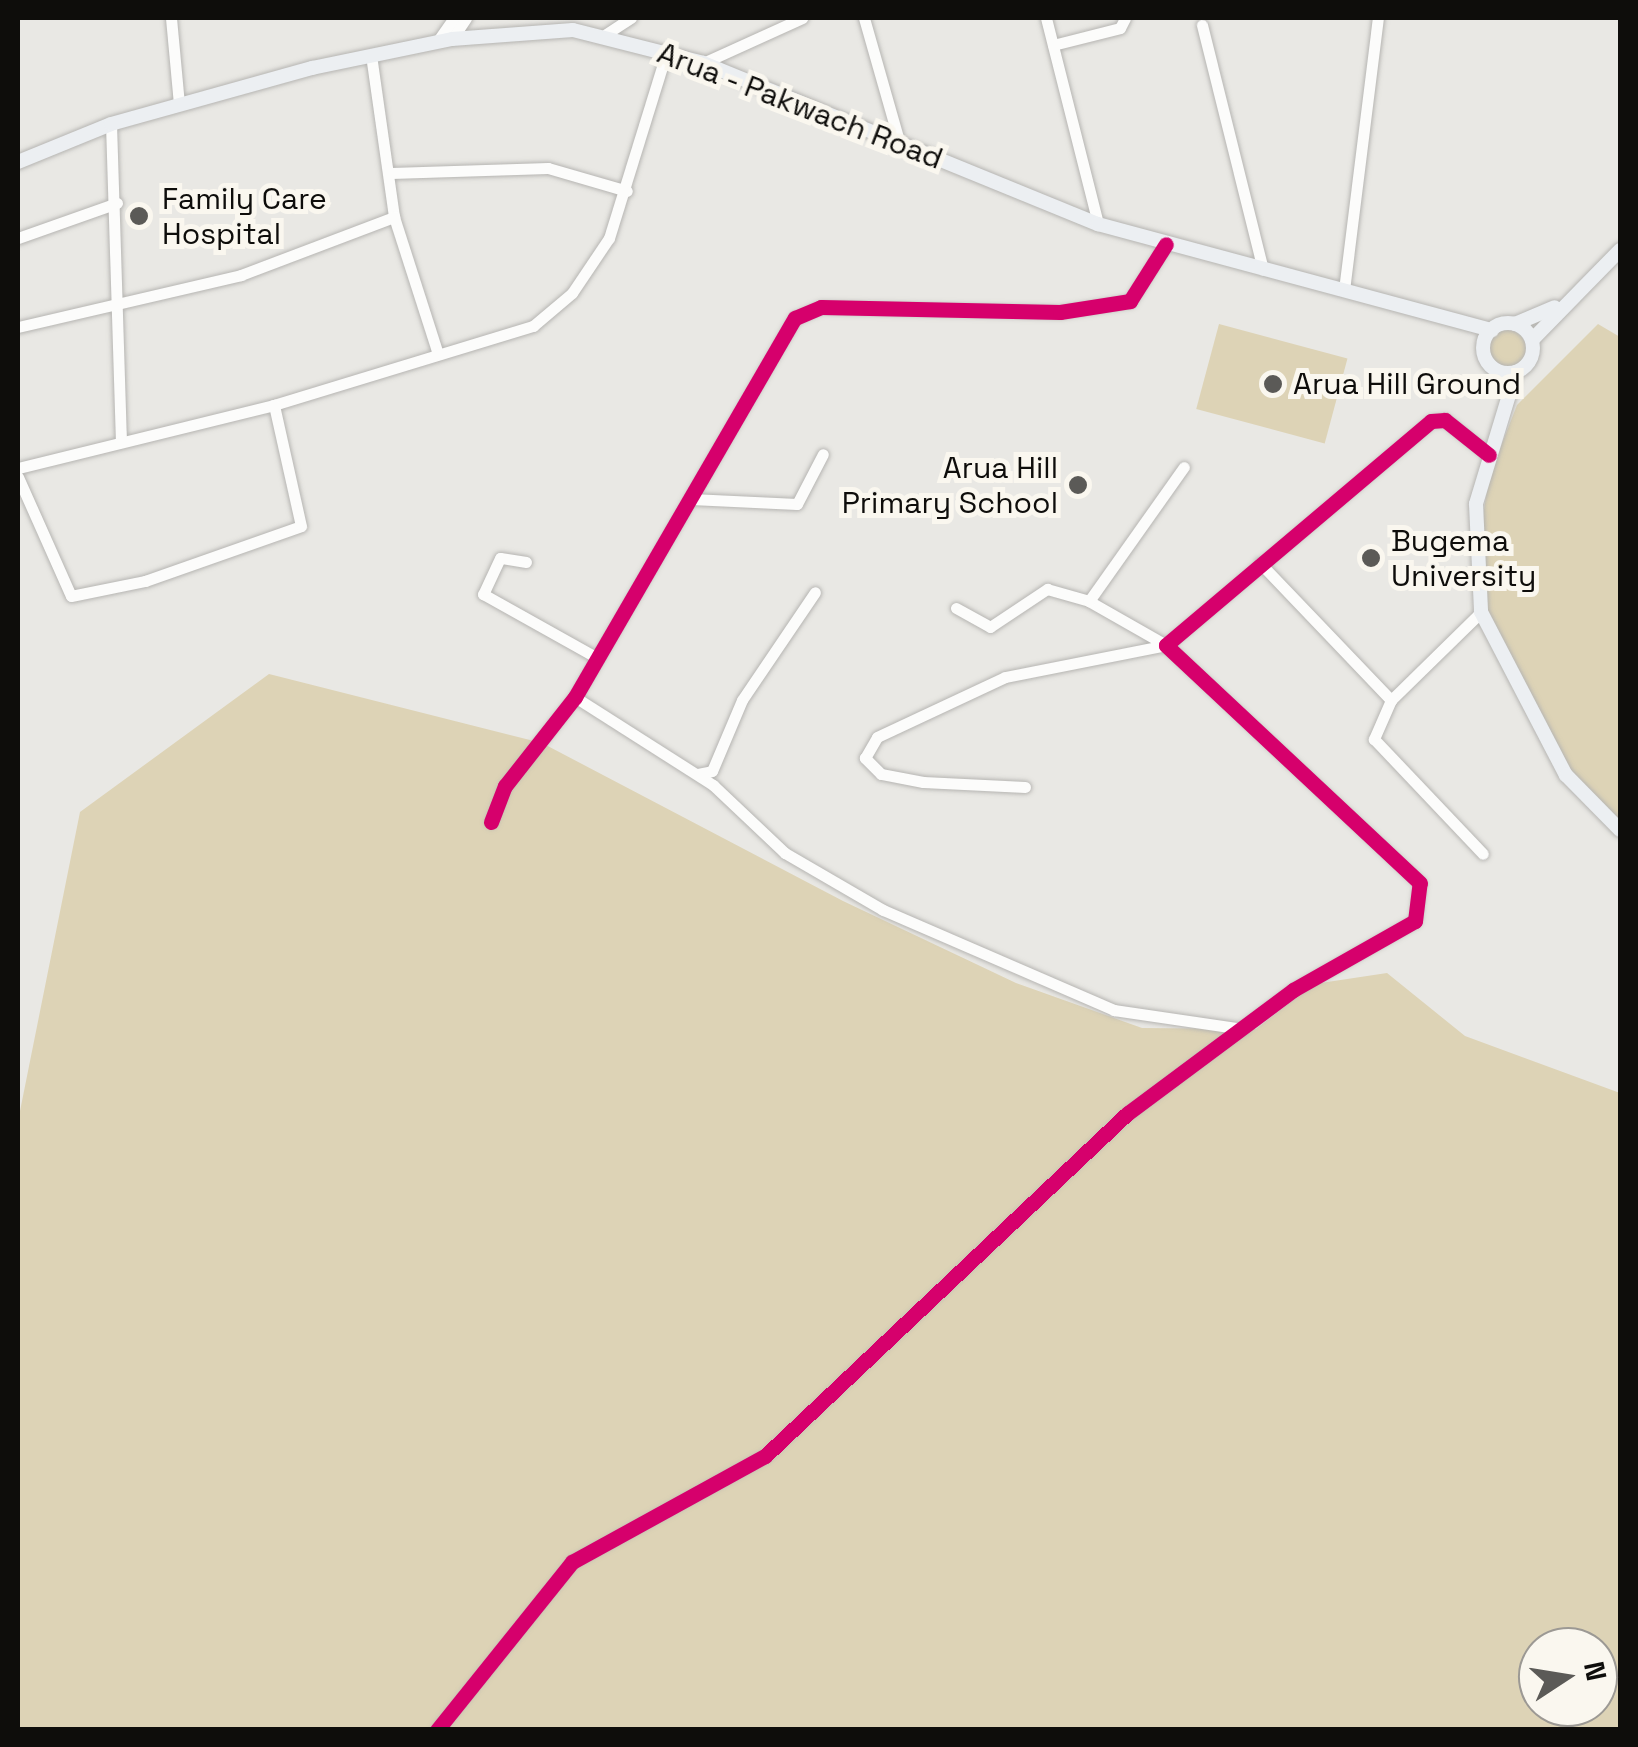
<!DOCTYPE html>
<style>
body{margin:0}
#map{position:relative;width:1638px;height:1747px;overflow:hidden;background:#e9e8e4;font-family:"Space Grotesk",sans-serif}
div>[style]{position:absolute}
.green>*{inset:0;background:#ddd3b6;transform-origin:0 0}
.round{border-radius:50%}
.roads{filter:drop-shadow(0 0 2px #b6b5b2) drop-shadow(0 0 2px #b6b5b2)}
.minor>*{height:11px;margin:-5.5px;padding:0 5.5px;transform-origin:5.5px;border-radius:5.5px;background:#fcfcfb}
.major>*{height:14px;margin:-7px;padding:0 7px;transform-origin:7px;border-radius:7px;background:#eceff2}
.major>.ring{margin:-7px;padding:0;box-sizing:content-box;background:none;border:14px solid #eceff2;border-radius:50%}
.cycleway>*{height:15px;margin:-7.5px;padding:0 7.5px;transform-origin:7.5px;border-radius:7.5px;background:#d6006c}
.dots>*{width:28px;height:28px;translate:-50% -50%;box-sizing:border-box;border:5px solid #faf7ef;border-radius:50%}
span{translate:-50% -50%;white-space:nowrap;text-align:center;line-height:1.15;-webkit-text-stroke:10px #faf7ef;paint-order:stroke}
.street-label{font-size:30px;color:#0e0d0b}
.poi-label{font-size:30px;color:#0e0d0b}
.left{translate:0 -50%;text-align:left}
.right{translate:-100% -50%;text-align:right}
.frame{position:absolute;inset:0;border:20px solid #0e0d0b;pointer-events:none}
.north{position:absolute;left:1518px;top:1627px;width:100px;height:100px;box-sizing:border-box;background:#faf7ef;border:2px solid #9c9994;border-radius:50%;rotate:78deg;font-size:28px;font-weight:700;line-height:40px;text-align:center;color:#0e0d0b}
.north::after{content:'';display:block;margin:auto;width:35px;height:45px;background:#5b5a57;clip-path:polygon(50% 0,100% 100%,50% 72%,0 100%)}
</style>
<div id="map">
<div class="green">
<i style="left:1219px;top:324px;width:133px;height:88px;rotate:15deg"></i>
<i style="clip-path:polygon(1598px 324px,1620px 337px,1620px 828px,1584px 794px,1488px 620px,1478px 550px,1489px 477px,1517px 405px)"></i>
<i class="round" style="left:1488px;top:330px;width:38px;height:38px"></i>
<i style="clip-path:polygon(evenodd,269px 674px,542px 743px,843px 901px,1016px 983px,1142px 1028px,1256px 1029px,1314px 984px,1387px 973px,1465px 1036px,1620px 1093px,1620px 1729px,18px 1730px,18px 1121px,80px 812px,269px 674px,1538px 1647px,1598px 1647px,1598px 1707px,1538px 1707px,1538px 1647px)"></i>
</div>
<div class="roads">
<div class="minor">
<i style="left:171px;top:18px;width:86px;rotate:84.7deg"></i>
<i style="left:864px;top:18px;width:131px;rotate:74.1deg"></i>
<i style="left:1046px;top:18px;width:212px;rotate:75.8deg"></i>
<i style="left:1202px;top:25px;width:252px;rotate:76deg"></i>
<i style="left:606px;top:34px;width:30px;rotate:-33deg"></i>
<i style="left:452px;top:39px;width:25px;rotate:-56deg"></i>
<i style="left:437px;top:42px;width:29px;rotate:-55deg"></i>
<i style="left:1053px;top:45px;width:69px;rotate:-14.2deg"></i>
<i style="left:1120px;top:28px;width:11px;rotate:-63deg"></i>
<i style="left:371px;top:55px;width:164px;rotate:81.9deg"></i>
<i style="left:394px;top:217px;width:144px;rotate:72.2deg"></i>
<i style="left:703px;top:63px;width:109px;rotate:-24.4deg"></i>
<i style="left:111px;top:124px;width:315px;rotate:88.2deg"></i>
<i style="left:391px;top:173px;width:157px;rotate:-1.8deg"></i>
<i style="left:548px;top:168px;width:82px;rotate:16.2deg"></i>
<i style="left:18px;top:238px;width:105px;rotate:-19.5deg"></i>
<i style="left:1344px;top:290px;width:274px;rotate:-82.9deg"></i>
<i style="left:18px;top:327px;width:229px;rotate:-13.1deg"></i>
<i style="left:241px;top:275px;width:164px;rotate:-20.8deg"></i>
<i style="left:18px;top:468px;width:264px;rotate:-13.8deg"></i>
<i style="left:274px;top:405px;width:271px;rotate:-17deg"></i>
<i style="left:533px;top:326px;width:51px;rotate:-40.2deg"></i>
<i style="left:572px;top:293px;width:66px;rotate:-56.1deg"></i>
<i style="left:609px;top:238px;width:196px;rotate:-72.8deg"></i>
<i style="left:18px;top:477px;width:130px;rotate:66deg"></i>
<i style="left:71px;top:596px;width:76px;rotate:-11.5deg"></i>
<i style="left:145px;top:581px;width:165px;rotate:-19.4deg"></i>
<i style="left:301px;top:526px;width:124px;rotate:-102.6deg"></i>
<i style="left:691px;top:499px;width:106px;rotate:2.7deg"></i>
<i style="left:797px;top:504px;width:56px;rotate:-62.5deg"></i>
<i style="left:526px;top:562px;width:26px;rotate:-171deg"></i>
<i style="left:500px;top:558px;width:40px;rotate:115deg"></i>
<i style="left:483px;top:594px;width:127px;rotate:29.2deg"></i>
<i style="left:1260px;top:563px;width:190px;rotate:46.3deg"></i>
<i style="left:956px;top:608px;width:39px;rotate:29deg"></i>
<i style="left:990px;top:627px;width:69px;rotate:-33.7deg"></i>
<i style="left:1047px;top:589px;width:44px;rotate:15.9deg"></i>
<i style="left:1481px;top:612px;width:126px;rotate:135.6deg"></i>
<i style="left:1391px;top:700px;width:43px;rotate:113.6deg"></i>
<i style="left:1374px;top:739px;width:158px;rotate:46.5deg"></i>
<i style="left:1166px;top:645px;width:89px;rotate:-150.3deg"></i>
<i style="left:1089px;top:601px;width:164px;rotate:-54.7deg"></i>
<i style="left:575px;top:697px;width:164px;rotate:32.5deg"></i>
<i style="left:713px;top:785px;width:99px;rotate:43.4deg"></i>
<i style="left:785px;top:853px;width:113px;rotate:30.2deg"></i>
<i style="left:883px;top:910px;width:252px;rotate:23.4deg"></i>
<i style="left:1114px;top:1010px;width:130px;rotate:8.4deg"></i>
<i style="left:698px;top:774px;width:14px;rotate:-12deg"></i>
<i style="left:712px;top:771px;width:77px;rotate:-67.1deg"></i>
<i style="left:742px;top:700px;width:130px;rotate:-55.9deg"></i>
<i style="left:1025px;top:787px;width:102px;rotate:-177.2deg"></i>
<i style="left:923px;top:782px;width:43px;rotate:-169.2deg"></i>
<i style="left:881px;top:774px;width:23px;rotate:-135deg"></i>
<i style="left:865px;top:758px;width:24px;rotate:-60deg"></i>
<i style="left:877px;top:737px;width:141px;rotate:-25.1deg"></i>
<i style="left:1005px;top:677px;width:164px;rotate:-11.2deg"></i>
<i style="left:491px;top:822px;width:39px;rotate:-69deg"></i>
<i style="left:505px;top:786px;width:113px;rotate:-51.8deg"></i>
<i style="left:575px;top:697px;width:438px;rotate:-59.9deg"></i>
<i style="left:795px;top:318px;width:28px;rotate:-23deg"></i>
<i style="left:821px;top:307px;width:239px;rotate:1.2deg"></i>
<i style="left:1060px;top:312px;width:71px;rotate:-8.9deg"></i>
<i style="left:1130px;top:301px;width:67px;rotate:-57.7deg"></i>
<i style="left:437px;top:1730px;width:216px;rotate:-51.2deg"></i>
<i style="left:572px;top:1562px;width:220px;rotate:-28.8deg"></i>
<i style="left:765px;top:1456px;width:499px;rotate:-43.4deg"></i>
<i style="left:1128px;top:1113px;width:206px;rotate:-36.7deg"></i>
<i style="left:1293px;top:990px;width:140px;rotate:-29.5deg"></i>
<i style="left:1415px;top:921px;width:38px;rotate:-83deg"></i>
<i style="left:1420px;top:883px;width:348px;rotate:-136.9deg"></i>
<i style="left:1166px;top:645px;width:347px;rotate:-40.2deg"></i>
<i style="left:1431px;top:421px;width:14px;rotate:-4deg"></i>
<i style="left:1445px;top:420px;width:56px;rotate:38.5deg"></i>
</div>
<div class="major">
<i style="left:18px;top:162px;width:100px;rotate:-22.2deg"></i>
<i style="left:111px;top:124px;width:209px;rotate:-15.6deg"></i>
<i style="left:312px;top:68px;width:143px;rotate:-11.7deg"></i>
<i style="left:452px;top:39px;width:121px;rotate:-4.3deg"></i>
<i style="left:573px;top:30px;width:134px;rotate:14.2deg"></i>
<i style="left:703px;top:63px;width:427px;rotate:22.2deg"></i>
<i style="left:1098px;top:224px;width:408px;rotate:15.1deg"></i>
<i class="ring" style="left:1483px;top:323px;width:36px;height:36px"></i>
<i style="left:1515px;top:324px;width:43px;rotate:-23deg"></i>
<i style="left:1532px;top:340px;width:126px;rotate:-45.6deg"></i>
<i style="left:1516px;top:372px;width:138px;rotate:106.9deg"></i>
<i style="left:1476px;top:504px;width:108px;rotate:87.3deg"></i>
<i style="left:1481px;top:612px;width:184px;rotate:62.5deg"></i>
<i style="left:1566px;top:775px;width:77px;rotate:45.5deg"></i>
</div>
</div>
<div class="cycleway">
<i style="left:491px;top:822px;width:39px;rotate:-69deg"></i>
<i style="left:505px;top:786px;width:113px;rotate:-51.8deg"></i>
<i style="left:575px;top:697px;width:438px;rotate:-59.9deg"></i>
<i style="left:795px;top:318px;width:28px;rotate:-23deg"></i>
<i style="left:821px;top:307px;width:239px;rotate:1.2deg"></i>
<i style="left:1060px;top:312px;width:71px;rotate:-8.9deg"></i>
<i style="left:1130px;top:301px;width:67px;rotate:-57.7deg"></i>
<i style="left:437px;top:1730px;width:216px;rotate:-51.2deg"></i>
<i style="left:572px;top:1562px;width:220px;rotate:-28.8deg"></i>
<i style="left:765px;top:1456px;width:499px;rotate:-43.4deg"></i>
<i style="left:1128px;top:1113px;width:206px;rotate:-36.7deg"></i>
<i style="left:1293px;top:990px;width:140px;rotate:-29.5deg"></i>
<i style="left:1415px;top:921px;width:38px;rotate:-83deg"></i>
<i style="left:1420px;top:883px;width:348px;rotate:-136.9deg"></i>
<i style="left:1166px;top:645px;width:347px;rotate:-40.2deg"></i>
<i style="left:1431px;top:421px;width:14px;rotate:-4deg"></i>
<i style="left:1445px;top:420px;width:56px;rotate:38.5deg"></i>
</div>
<div class="dots">
<i style="left:139px;top:216px;background:#5b5a57"></i>
<i style="left:1273px;top:384px;background:#5b5a57"></i>
<i style="left:1078px;top:485px;background:#5b5a57"></i>
<i style="left:1371px;top:558px;background:#5b5a57"></i>
</div>
<div class="street-label">
<span style="left:800px;top:106px;rotate:21deg">Arua - Pakwach Road</span>
</div>
<div class="poi-label">
<span class="left" style="left:162px;top:216px">Family Care<br>Hospital</span>
<span class="left" style="left:1293px;top:384px">Arua Hill Ground</span>
<span class="right" style="left:1058px;top:485px">Arua Hill<br>Primary School</span>
<span class="left" style="left:1391px;top:558px">Bugema<br>University</span>
</div>
<div class="frame"></div>
<div class="north">N</div>
</div>
